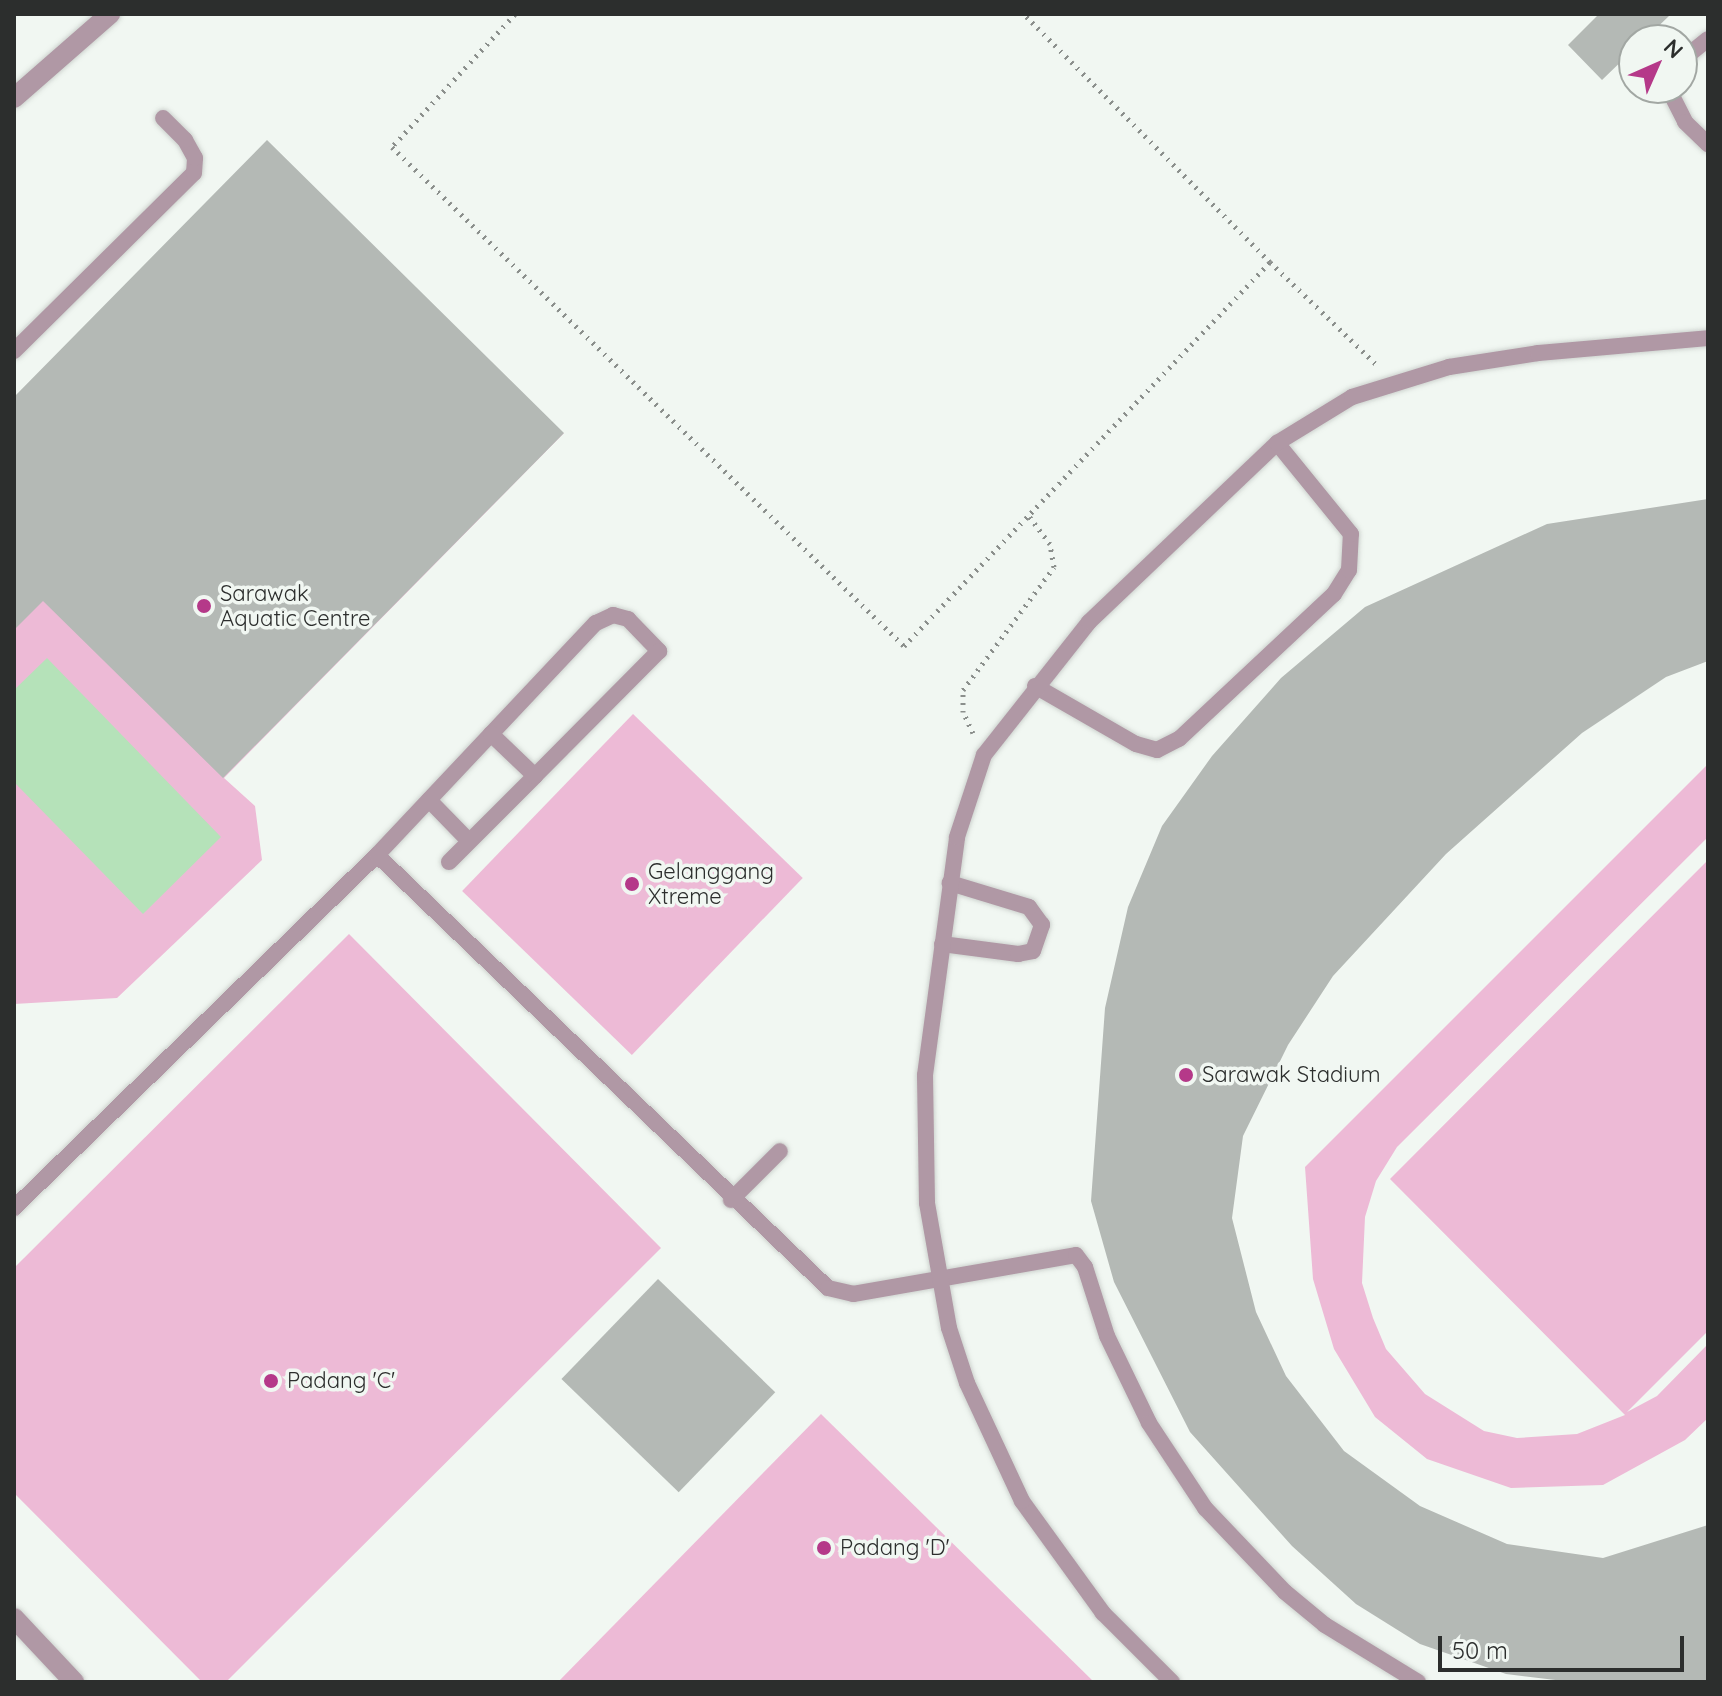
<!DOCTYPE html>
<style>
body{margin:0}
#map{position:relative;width:1722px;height:1696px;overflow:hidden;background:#f1f7f2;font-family:Quicksand,sans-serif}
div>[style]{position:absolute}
.green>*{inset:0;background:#edbad6;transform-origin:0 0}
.water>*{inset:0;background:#b5e2b9}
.building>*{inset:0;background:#b4b9b5;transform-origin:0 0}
.path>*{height:5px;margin-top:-2.5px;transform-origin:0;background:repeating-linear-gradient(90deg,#8b8f8c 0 2px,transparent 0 8px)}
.roads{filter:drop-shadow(0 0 2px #ced3cf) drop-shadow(0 0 2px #ced3cf)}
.service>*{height:16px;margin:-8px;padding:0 8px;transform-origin:8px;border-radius:8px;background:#b098a5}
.tertiary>*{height:20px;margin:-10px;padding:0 10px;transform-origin:10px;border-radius:10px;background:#b098a5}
.dots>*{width:22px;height:22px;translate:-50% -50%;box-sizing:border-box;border:4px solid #f1f7f2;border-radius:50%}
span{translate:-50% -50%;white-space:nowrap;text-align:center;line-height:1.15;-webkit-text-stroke:7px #f1f7f2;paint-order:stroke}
.poi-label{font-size:22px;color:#2c2e2d}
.left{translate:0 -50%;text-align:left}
.frame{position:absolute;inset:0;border:16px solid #2c2e2d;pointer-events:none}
.north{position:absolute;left:1618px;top:24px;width:80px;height:80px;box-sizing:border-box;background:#f1f7f2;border:2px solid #a2a7a3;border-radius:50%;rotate:45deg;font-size:22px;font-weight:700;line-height:32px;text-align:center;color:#2c2e2d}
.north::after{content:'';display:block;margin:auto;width:28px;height:36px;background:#b53989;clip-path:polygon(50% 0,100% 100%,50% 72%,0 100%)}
.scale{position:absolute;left:1438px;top:1636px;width:246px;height:36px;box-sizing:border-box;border:4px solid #2c2e2d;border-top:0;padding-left:10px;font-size:24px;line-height:28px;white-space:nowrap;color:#2c2e2d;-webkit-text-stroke:6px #f1f7f2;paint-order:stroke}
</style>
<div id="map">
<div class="green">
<i style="clip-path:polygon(14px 397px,564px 433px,224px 778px,255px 806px,262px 860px,117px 998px,14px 1004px)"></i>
<i style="left:633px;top:714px;width:236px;height:246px;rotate:44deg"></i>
<i style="clip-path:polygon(1708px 764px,1708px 837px,1397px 1147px,1376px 1181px,1365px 1217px,1362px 1283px,1373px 1318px,1386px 1349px,1425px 1394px,1484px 1431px,1517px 1438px,1577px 1434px,1625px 1415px,1390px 1179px,1708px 860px,1708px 1331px,1627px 1412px,1657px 1396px,1708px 1344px,1708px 1418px,1685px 1440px,1603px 1485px,1511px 1488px,1427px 1459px,1375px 1417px,1334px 1349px,1313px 1279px,1305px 1167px)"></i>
<i style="clip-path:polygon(349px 934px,661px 1248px,226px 1682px,202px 1682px,14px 1493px,14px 1268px)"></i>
<i style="clip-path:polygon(821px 1414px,1094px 1682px,558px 1682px)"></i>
</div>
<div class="water">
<i style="clip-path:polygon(47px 658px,221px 837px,143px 914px,14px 782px,14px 690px)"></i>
</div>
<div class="building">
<i style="clip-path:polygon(1599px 14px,1667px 14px,1669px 16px,1644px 40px,1634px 40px,1634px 49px,1602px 80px,1568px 45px)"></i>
<i style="clip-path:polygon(267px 140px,564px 433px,223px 778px,43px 601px,14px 630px,14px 397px)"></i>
<i style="clip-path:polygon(1708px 499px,1708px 661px,1666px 677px,1582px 733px,1446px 854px,1333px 976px,1288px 1045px,1243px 1136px,1232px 1218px,1256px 1312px,1286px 1376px,1344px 1451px,1420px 1506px,1507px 1544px,1603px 1558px,1708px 1525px,1708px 1682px,1572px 1682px,1506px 1674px,1420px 1644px,1356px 1604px,1292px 1546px,1190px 1432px,1114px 1282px,1091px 1201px,1105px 1008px,1128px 907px,1162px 826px,1212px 756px,1281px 678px,1365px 607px,1547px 524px)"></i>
<i style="left:658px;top:1279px;width:163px;height:139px;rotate:44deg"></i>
</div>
<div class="path">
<i style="left:515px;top:14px;width:181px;rotate:132.8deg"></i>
<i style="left:392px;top:147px;width:715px;rotate:44.26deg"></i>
<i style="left:904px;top:646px;width:530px;rotate:-46.37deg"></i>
<i style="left:1270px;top:262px;width:349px;rotate:-134.8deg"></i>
<i style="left:1270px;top:262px;width:147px;rotate:43.9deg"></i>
<i style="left:973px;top:733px;width:23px;rotate:-115deg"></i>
<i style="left:963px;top:712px;width:22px;rotate:-90deg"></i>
<i style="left:963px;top:690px;width:153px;rotate:-53.5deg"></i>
<i style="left:1054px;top:567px;width:23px;rotate:-100deg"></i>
<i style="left:1050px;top:544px;width:34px;rotate:-127deg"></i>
</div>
<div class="roads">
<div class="service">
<i style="left:1682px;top:60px;width:33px;rotate:-39deg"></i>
<i style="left:1668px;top:88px;width:38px;rotate:63deg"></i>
<i style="left:1685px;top:122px;width:32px;rotate:44deg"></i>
<i style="left:14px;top:351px;width:253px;rotate:-44.7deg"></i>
<i style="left:194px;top:173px;width:15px;rotate:-86deg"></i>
<i style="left:195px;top:158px;width:21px;rotate:-119deg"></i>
<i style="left:185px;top:140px;width:31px;rotate:-135deg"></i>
<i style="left:1035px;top:686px;width:116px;rotate:29.9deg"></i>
<i style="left:1136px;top:744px;width:22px;rotate:16deg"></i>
<i style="left:1157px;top:750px;width:25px;rotate:-27deg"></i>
<i style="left:1179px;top:739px;width:212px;rotate:-43.1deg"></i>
<i style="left:1334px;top:594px;width:28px;rotate:-58deg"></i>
<i style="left:1349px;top:570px;width:36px;rotate:-87deg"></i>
<i style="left:1351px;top:534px;width:117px;rotate:-129.1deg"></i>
<i style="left:429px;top:800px;width:57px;rotate:45.7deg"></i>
<i style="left:377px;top:855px;width:319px;rotate:-46.7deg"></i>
<i style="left:596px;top:623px;width:19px;rotate:-25deg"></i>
<i style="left:613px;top:615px;width:16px;rotate:15deg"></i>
<i style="left:628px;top:619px;width:45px;rotate:45.9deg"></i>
<i style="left:659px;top:651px;width:176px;rotate:134.8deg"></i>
<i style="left:449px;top:862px;width:122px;rotate:-45deg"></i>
<i style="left:535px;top:776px;width:61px;rotate:-136.3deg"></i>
<i style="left:942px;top:944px;width:77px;rotate:7.5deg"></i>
<i style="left:1018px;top:954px;width:15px;rotate:-11deg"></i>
<i style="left:1033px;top:951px;width:28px;rotate:-71deg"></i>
<i style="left:1042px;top:925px;width:22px;rotate:-126deg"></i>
<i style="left:1029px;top:907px;width:83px;rotate:-163.1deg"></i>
<i style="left:731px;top:1200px;width:69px;rotate:-45deg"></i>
<i style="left:14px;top:1208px;width:506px;rotate:-44.2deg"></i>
<i style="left:377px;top:855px;width:625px;rotate:43.83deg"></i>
<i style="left:828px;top:1288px;width:26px;rotate:13deg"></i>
<i style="left:853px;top:1294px;width:226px;rotate:-9.9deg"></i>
<i style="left:1076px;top:1255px;width:15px;rotate:53deg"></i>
<i style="left:1085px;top:1267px;width:72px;rotate:72.3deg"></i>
<i style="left:1107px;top:1336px;width:97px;rotate:64.2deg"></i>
<i style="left:1149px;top:1423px;width:102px;rotate:56.6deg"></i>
<i style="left:1205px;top:1508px;width:116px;rotate:46.4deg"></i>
<i style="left:1285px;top:1592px;width:52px;rotate:39.5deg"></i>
<i style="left:1325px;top:1625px;width:109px;rotate:31.5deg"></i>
<i style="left:1172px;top:1682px;width:98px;rotate:-135deg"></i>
<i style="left:1103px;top:1613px;width:138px;rotate:-125.9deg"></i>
<i style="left:1022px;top:1501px;width:130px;rotate:-115deg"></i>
<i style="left:967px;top:1383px;width:58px;rotate:-108.1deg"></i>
<i style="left:949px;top:1328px;width:127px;rotate:-100deg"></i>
<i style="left:927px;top:1203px;width:128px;rotate:-90.9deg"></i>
<i style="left:925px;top:1075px;width:240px;rotate:-82.3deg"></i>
<i style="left:957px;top:837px;width:86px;rotate:-71.8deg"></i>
<i style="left:984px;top:755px;width:169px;rotate:-51.7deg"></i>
<i style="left:1089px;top:622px;width:260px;rotate:-43.6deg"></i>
<i style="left:1277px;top:443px;width:88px;rotate:-31.5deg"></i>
<i style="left:1352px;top:397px;width:102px;rotate:-17.2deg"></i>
<i style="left:1449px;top:367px;width:90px;rotate:-8.9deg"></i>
<i style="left:1538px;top:353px;width:171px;rotate:-5deg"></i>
</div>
<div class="tertiary">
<i style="left:14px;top:98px;width:128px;rotate:-41.2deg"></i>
<i style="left:14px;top:1618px;width:88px;rotate:46.8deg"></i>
</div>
</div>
<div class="dots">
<i style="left:204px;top:606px;background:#b53989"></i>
<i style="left:632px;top:884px;background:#b53989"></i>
<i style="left:1186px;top:1075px;background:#b53989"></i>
<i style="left:271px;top:1381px;background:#b53989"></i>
<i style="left:824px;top:1548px;background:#b53989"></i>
</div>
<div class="poi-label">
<span class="left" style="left:220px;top:606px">Sarawak<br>Aquatic Centre</span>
<span class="left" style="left:648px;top:884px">Gelanggang<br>Xtreme</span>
<span class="left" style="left:1202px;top:1075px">Sarawak Stadium</span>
<span class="left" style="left:287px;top:1381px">Padang 'C'</span>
<span class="left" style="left:840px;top:1548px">Padang 'D'</span>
</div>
<div class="frame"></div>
<div class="north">N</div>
<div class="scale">50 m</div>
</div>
